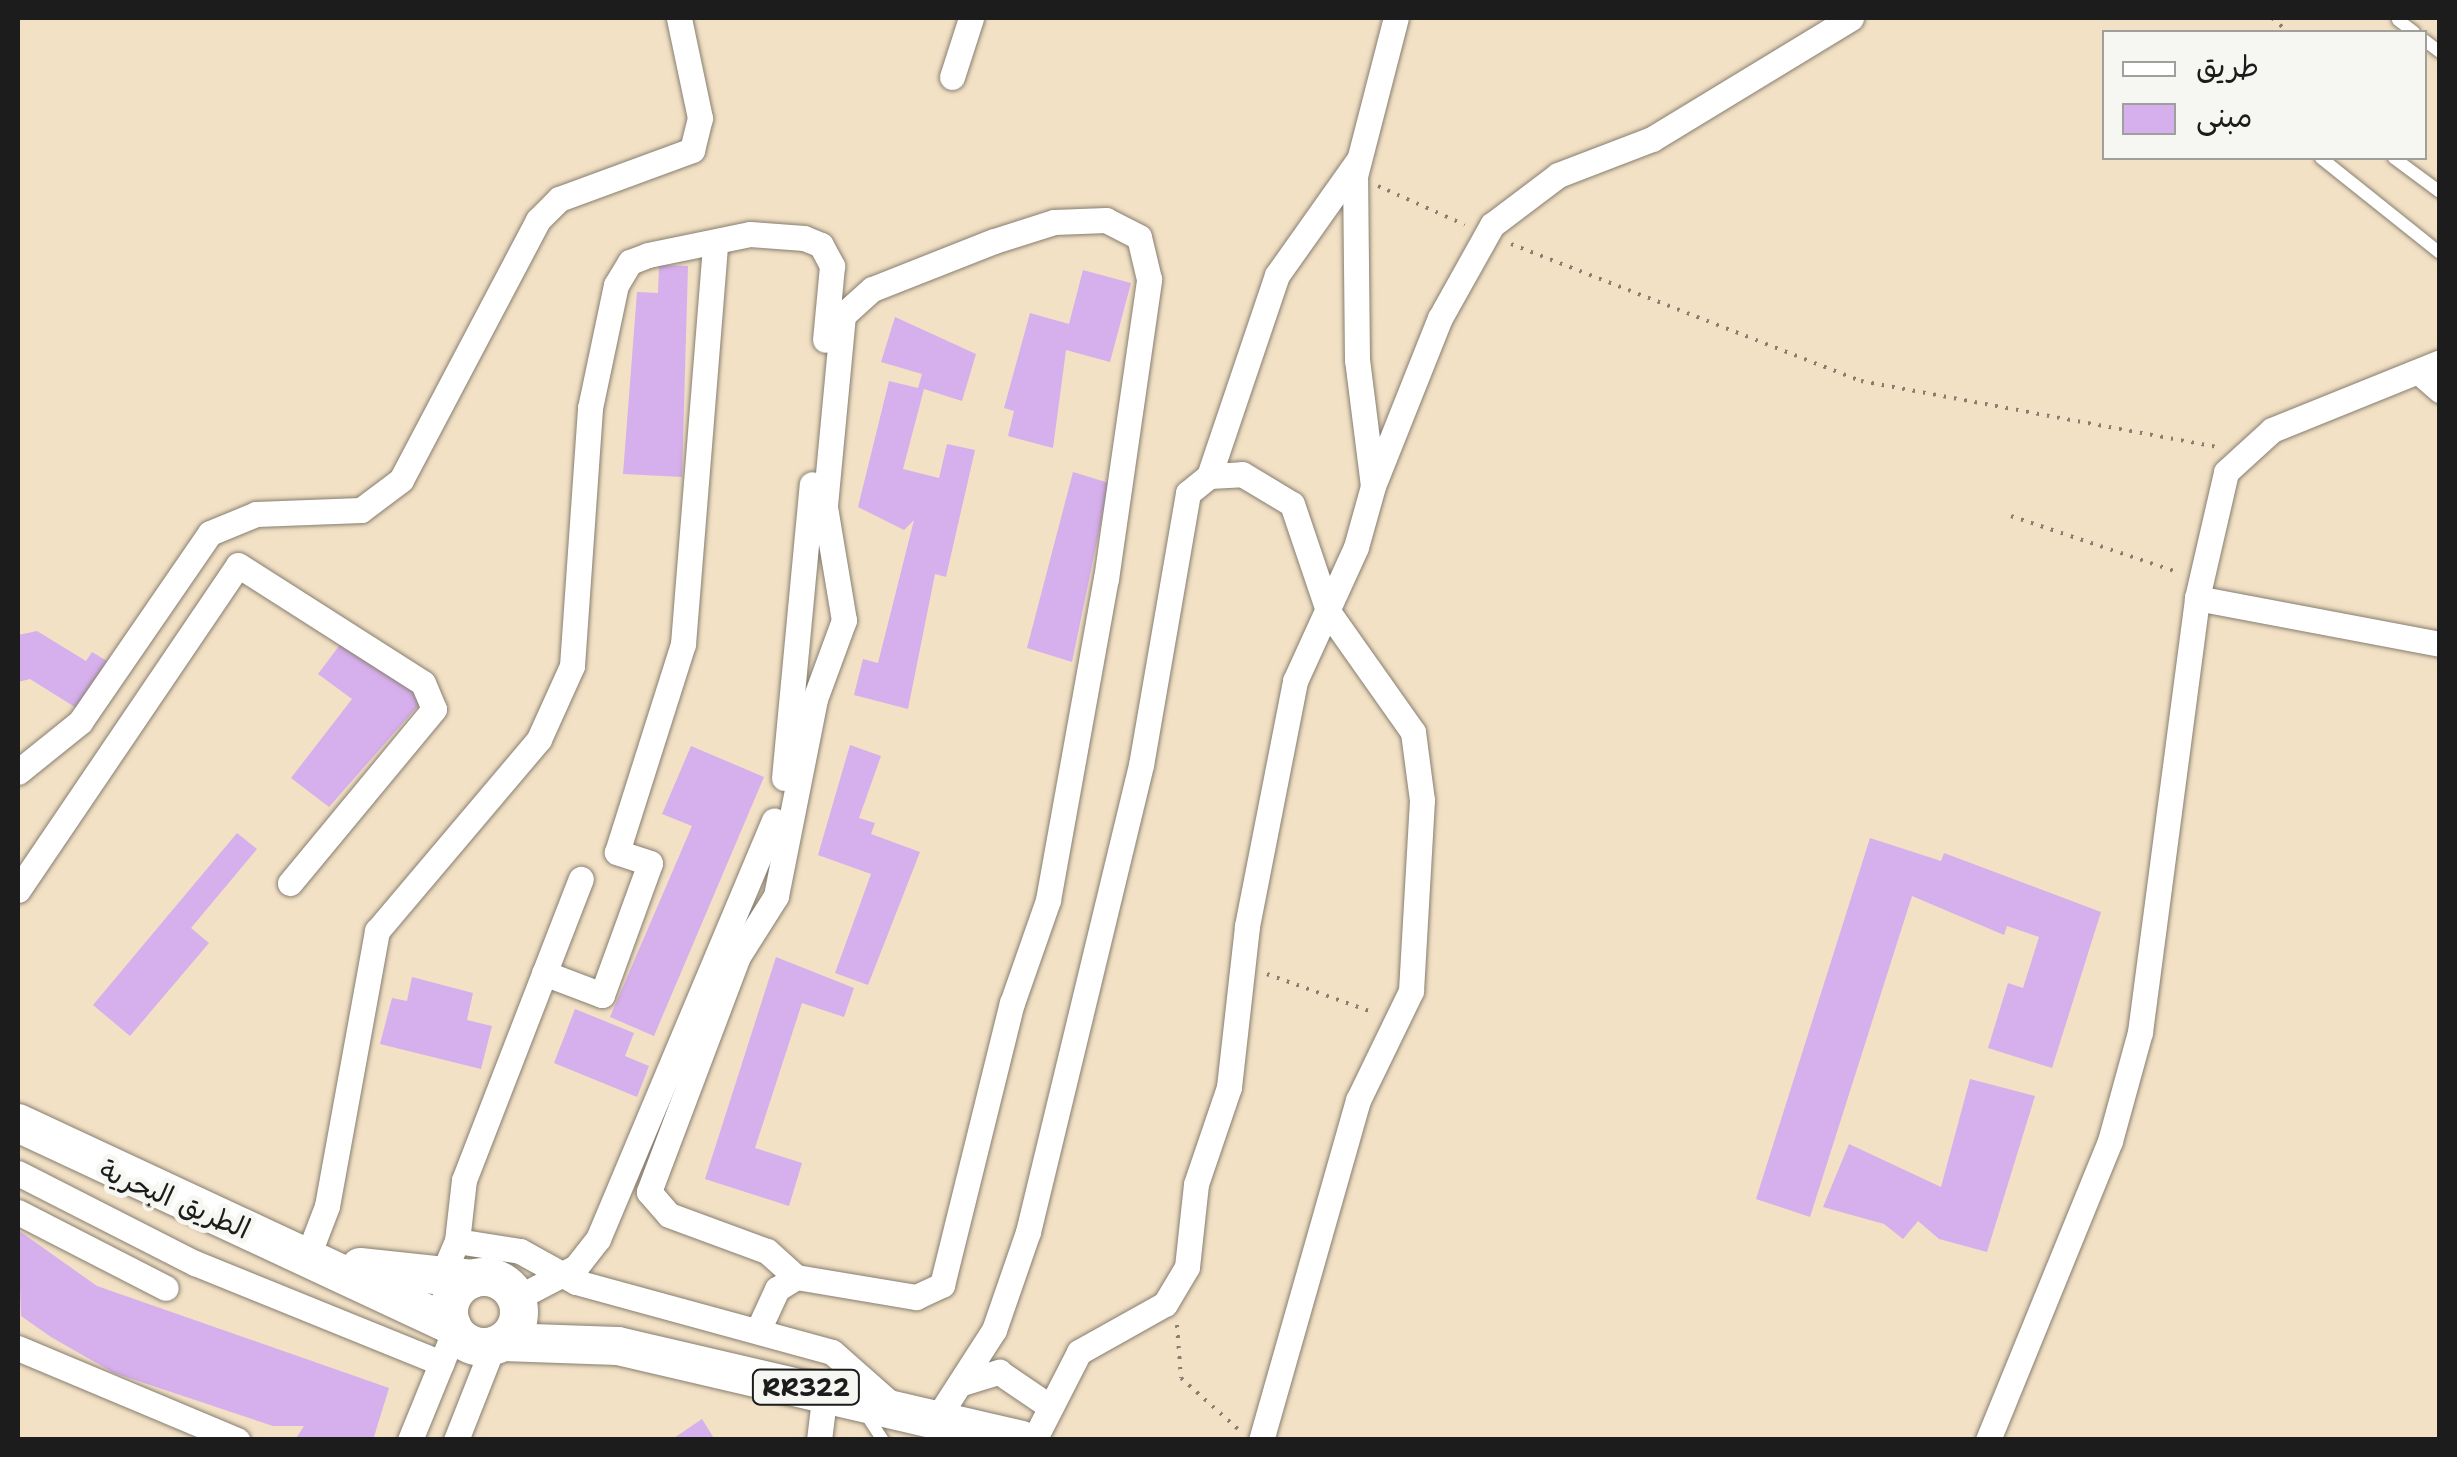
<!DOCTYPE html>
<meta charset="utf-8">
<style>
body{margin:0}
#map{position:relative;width:2457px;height:1457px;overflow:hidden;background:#f2e1c5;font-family:"Shantell Sans","Playpen Sans Arabic",sans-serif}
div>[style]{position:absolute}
.building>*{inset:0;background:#d6afed}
.path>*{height:4px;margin-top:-2px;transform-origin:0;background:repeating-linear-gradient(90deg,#877e70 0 2.5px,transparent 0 10.5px)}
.roads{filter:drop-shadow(0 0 2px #877e70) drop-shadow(0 0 2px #877e70)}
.service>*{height:12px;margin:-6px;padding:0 6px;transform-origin:6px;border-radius:6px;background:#fff}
.minor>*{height:25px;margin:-12.5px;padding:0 12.5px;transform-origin:12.5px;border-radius:12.5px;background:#fff}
.primary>*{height:38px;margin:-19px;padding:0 19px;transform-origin:19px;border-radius:19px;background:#fff}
.primary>.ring{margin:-19px;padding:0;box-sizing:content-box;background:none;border:38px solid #fff;border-radius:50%}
span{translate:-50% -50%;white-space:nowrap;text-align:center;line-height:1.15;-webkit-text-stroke:10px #f6f6f2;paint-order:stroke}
.shield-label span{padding:2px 8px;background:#f6f6f2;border:2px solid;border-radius:8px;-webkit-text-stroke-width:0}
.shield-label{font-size:25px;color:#1c1c1c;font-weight:700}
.street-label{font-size:28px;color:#1c1c1c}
.frame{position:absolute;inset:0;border:20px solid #1c1c1c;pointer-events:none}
.legend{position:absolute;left:2102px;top:30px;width:325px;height:130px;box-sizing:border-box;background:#f6f6f2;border:2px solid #9f9f9c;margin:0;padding:12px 18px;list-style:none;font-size:30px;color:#1c1c1c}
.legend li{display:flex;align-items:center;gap:20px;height:50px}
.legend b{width:50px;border:2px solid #9f9f9c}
</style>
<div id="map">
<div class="building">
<i style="clip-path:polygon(659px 265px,688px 266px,682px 477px,623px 474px,637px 292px,658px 293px)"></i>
<i style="clip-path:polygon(1083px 270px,1131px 283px,1110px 362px,1066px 350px,1053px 448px,1008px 436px,1014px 411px,1004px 408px,1030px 313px,1069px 324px)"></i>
<i style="clip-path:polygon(895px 317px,976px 354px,962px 401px,924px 389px,903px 469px,939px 478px,947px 444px,975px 450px,946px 577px,935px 574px,908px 709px,854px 695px,863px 659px,878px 663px,914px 520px,904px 530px,858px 507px,889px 381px,918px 388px,922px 374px,881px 362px)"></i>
<i style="clip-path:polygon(1073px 472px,1109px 483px,1072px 662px,1027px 648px)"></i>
<i style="clip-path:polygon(37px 631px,86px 661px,92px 652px,107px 661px,78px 709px,30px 679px,18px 682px,18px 635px)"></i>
<i style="clip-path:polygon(345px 638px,424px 699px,329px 807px,291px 778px,352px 699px,318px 674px)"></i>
<i style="clip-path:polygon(850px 745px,881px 756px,859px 818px,875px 823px,871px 834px,920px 852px,868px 985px,835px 973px,871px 874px,818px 855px)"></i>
<i style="clip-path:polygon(691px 746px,764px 777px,654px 1036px,610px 1017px,692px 826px,662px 814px)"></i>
<i style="clip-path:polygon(237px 833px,257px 849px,191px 928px,209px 943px,130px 1036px,93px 1005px)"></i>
<i style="clip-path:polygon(1870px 838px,1941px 861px,1944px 853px,2101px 912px,2052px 1068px,1988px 1048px,2008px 983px,2023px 988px,2039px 937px,2007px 926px,2004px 935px,1912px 896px,1810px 1217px,1756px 1199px)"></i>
<i style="clip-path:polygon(776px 957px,854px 988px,844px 1017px,802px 1003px,755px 1148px,802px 1163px,789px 1206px,705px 1179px)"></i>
<i style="clip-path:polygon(412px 977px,473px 993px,467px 1020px,492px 1026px,481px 1069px,380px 1044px,392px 998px,407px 1001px)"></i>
<i style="clip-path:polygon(575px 1009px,634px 1033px,625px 1056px,649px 1066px,637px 1097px,554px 1063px)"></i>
<i style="clip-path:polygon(1970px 1079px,2035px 1096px,1987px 1252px,1939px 1239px,1918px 1221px,1903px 1239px,1884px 1224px,1823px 1207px,1849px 1144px,1941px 1187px)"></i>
<i style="clip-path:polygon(18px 1230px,97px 1286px,389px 1388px,373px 1440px,295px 1440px,304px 1426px,273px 1426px,114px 1373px,51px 1337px,21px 1316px)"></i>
<i style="clip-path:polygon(702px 1419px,715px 1440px,671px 1440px)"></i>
</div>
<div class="path">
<i style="left:2272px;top:18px;width:21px;rotate:41deg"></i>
<i style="left:1378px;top:186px;width:95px;rotate:24.1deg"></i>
<i style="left:1511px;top:244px;width:376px;rotate:21.4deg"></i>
<i style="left:1861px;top:381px;width:363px;rotate:10.5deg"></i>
<i style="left:2011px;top:516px;width:175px;rotate:18.6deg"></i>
<i style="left:1267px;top:974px;width:115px;rotate:19.9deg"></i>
<i style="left:1177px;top:1325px;width:53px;rotate:85.7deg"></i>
<i style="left:1181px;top:1378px;width:76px;rotate:41.8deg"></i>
</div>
<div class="roads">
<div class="service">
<i style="left:2398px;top:20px;width:20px;rotate:37deg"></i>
<i style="left:2424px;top:40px;width:20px;rotate:37deg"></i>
<i style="left:2321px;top:158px;width:152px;rotate:38.6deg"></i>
<i style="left:2394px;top:158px;width:57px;rotate:36.5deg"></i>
<i style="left:862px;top:1408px;width:38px;rotate:57deg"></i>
</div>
<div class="minor">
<i style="left:952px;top:77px;width:62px;rotate:-72.1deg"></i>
<i style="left:2419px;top:372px;width:28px;rotate:41deg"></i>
<i style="left:1209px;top:476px;width:212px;rotate:-71.3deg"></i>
<i style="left:1277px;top:275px;width:142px;rotate:-54.7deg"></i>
<i style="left:1375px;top:481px;width:175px;rotate:-68.3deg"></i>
<i style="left:1440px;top:318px;width:107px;rotate:-60.8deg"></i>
<i style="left:1492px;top:225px;width:83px;rotate:-37.1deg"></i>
<i style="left:1558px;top:175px;width:101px;rotate:-21deg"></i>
<i style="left:1652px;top:139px;width:233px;rotate:-31.3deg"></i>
<i style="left:2197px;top:598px;width:247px;rotate:10.7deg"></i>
<i style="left:18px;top:772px;width:80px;rotate:-38.9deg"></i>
<i style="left:80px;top:722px;width:229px;rotate:-55.5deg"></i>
<i style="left:210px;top:533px;width:50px;rotate:-22.4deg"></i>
<i style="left:256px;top:514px;width:105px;rotate:-2.2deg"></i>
<i style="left:361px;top:510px;width:50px;rotate:-36.9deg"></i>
<i style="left:401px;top:480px;width:294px;rotate:-62.2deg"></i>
<i style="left:538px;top:220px;width:30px;rotate:-45deg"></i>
<i style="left:559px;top:199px;width:142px;rotate:-20.2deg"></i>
<i style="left:692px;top:150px;width:33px;rotate:-76deg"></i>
<i style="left:700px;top:118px;width:102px;rotate:-101.9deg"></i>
<i style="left:784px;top:778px;width:295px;rotate:-84.6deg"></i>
<i style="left:18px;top:890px;width:392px;rotate:-55.9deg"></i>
<i style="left:238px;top:565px;width:219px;rotate:32.5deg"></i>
<i style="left:423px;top:683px;width:28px;rotate:67deg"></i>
<i style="left:434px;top:709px;width:226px;rotate:129.6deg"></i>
<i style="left:544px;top:973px;width:62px;rotate:20.8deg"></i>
<i style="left:602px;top:995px;width:140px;rotate:-70deg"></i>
<i style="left:650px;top:863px;width:35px;rotate:-162deg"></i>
<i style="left:617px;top:852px;width:218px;rotate:-72.4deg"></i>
<i style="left:683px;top:644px;width:400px;rotate:-85.4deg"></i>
<i style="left:18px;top:1173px;width:199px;rotate:27deg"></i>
<i style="left:195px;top:1263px;width:266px;rotate:22.1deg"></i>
<i style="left:18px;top:1212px;width:166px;rotate:27.2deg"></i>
<i style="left:457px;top:1241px;width:61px;rotate:-83.5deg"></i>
<i style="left:464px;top:1180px;width:323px;rotate:-68.8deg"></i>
<i style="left:309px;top:1253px;width:50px;rotate:-69deg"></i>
<i style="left:327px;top:1206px;width:280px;rotate:-79.7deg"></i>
<i style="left:377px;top:931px;width:251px;rotate:-49.8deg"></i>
<i style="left:539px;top:739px;width:80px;rotate:-65.7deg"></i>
<i style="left:572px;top:666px;width:259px;rotate:-86deg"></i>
<i style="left:590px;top:408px;width:126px;rotate:-78.1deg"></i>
<i style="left:616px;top:285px;width:27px;rotate:-59deg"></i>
<i style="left:630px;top:262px;width:19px;rotate:-21deg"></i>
<i style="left:648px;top:255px;width:104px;rotate:-11.6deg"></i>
<i style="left:750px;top:234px;width:54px;rotate:4.2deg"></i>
<i style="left:804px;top:238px;width:18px;rotate:22deg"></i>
<i style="left:821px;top:245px;width:24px;rotate:62deg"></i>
<i style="left:832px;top:266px;width:74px;rotate:95.4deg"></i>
<i style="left:442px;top:1276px;width:38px;rotate:-67deg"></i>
<i style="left:457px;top:1241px;width:64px;rotate:9deg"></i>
<i style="left:520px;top:1251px;width:64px;rotate:29deg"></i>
<i style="left:576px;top:1282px;width:265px;rotate:15.3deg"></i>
<i style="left:832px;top:1352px;width:89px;rotate:41.4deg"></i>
<i style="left:517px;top:1298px;width:67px;rotate:-27.7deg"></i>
<i style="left:576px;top:1267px;width:36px;rotate:-52deg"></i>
<i style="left:598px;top:1239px;width:454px;rotate:-67.2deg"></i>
<i style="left:760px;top:1326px;width:41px;rotate:-65.3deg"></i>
<i style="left:777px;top:1289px;width:22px;rotate:-32deg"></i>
<i style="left:796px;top:1277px;width:122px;rotate:9.5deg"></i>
<i style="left:916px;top:1297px;width:29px;rotate:-25deg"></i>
<i style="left:942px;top:1285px;width:291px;rotate:-76.1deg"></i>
<i style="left:1012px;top:1003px;width:109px;rotate:-70.7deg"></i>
<i style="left:1048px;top:900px;width:326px;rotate:-79.8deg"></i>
<i style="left:1106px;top:579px;width:303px;rotate:-81.8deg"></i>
<i style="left:1149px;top:279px;width:43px;rotate:-103.4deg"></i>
<i style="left:1139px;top:237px;width:37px;rotate:-153deg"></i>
<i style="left:1106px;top:220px;width:52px;rotate:177.8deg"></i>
<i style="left:1054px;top:222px;width:63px;rotate:162.4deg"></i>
<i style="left:994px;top:241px;width:131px;rotate:158.5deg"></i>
<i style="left:872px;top:289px;width:39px;rotate:138deg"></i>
<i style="left:843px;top:315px;width:193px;rotate:95.4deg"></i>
<i style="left:825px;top:507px;width:115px;rotate:80.5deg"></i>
<i style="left:844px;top:620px;width:84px;rotate:110.2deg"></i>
<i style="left:815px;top:699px;width:201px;rotate:101.2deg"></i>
<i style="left:776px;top:896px;width:71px;rotate:122.3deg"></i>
<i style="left:738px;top:956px;width:252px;rotate:110.7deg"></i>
<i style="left:649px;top:1192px;width:30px;rotate:49deg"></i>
<i style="left:669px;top:1215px;width:104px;rotate:20.2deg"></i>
<i style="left:767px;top:1251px;width:39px;rotate:42deg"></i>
<i style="left:18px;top:1348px;width:238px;rotate:22.8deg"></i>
<i style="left:962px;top:1383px;width:39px;rotate:-17deg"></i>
<i style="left:999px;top:1372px;width:60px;rotate:34.2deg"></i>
<i style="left:936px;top:1420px;width:107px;rotate:-57.2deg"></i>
<i style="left:994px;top:1330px;width:104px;rotate:-70.9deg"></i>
<i style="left:1028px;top:1232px;width:480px;rotate:-76.4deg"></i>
<i style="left:1141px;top:765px;width:276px;rotate:-80.2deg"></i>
<i style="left:1188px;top:493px;width:27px;rotate:-39deg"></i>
<i style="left:1209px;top:476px;width:33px;rotate:-3deg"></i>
<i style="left:1242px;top:474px;width:58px;rotate:31deg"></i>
<i style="left:1292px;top:504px;width:115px;rotate:71.3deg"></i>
<i style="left:1329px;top:613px;width:146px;rotate:54.8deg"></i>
<i style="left:1413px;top:732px;width:69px;rotate:82.5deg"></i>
<i style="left:1422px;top:800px;width:191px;rotate:93.3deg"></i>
<i style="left:1411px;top:991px;width:121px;rotate:115.9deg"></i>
<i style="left:1358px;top:1100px;width:354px;rotate:105.9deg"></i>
<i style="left:410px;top:1440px;width:119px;rotate:-67.8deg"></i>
<i style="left:456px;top:1440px;width:101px;rotate:-68.5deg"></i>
<i style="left:819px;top:1440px;width:49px;rotate:-83deg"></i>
<i style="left:1034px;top:1440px;width:99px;rotate:-62.9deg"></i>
<i style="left:1079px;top:1352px;width:98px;rotate:-29.2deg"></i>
<i style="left:1165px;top:1304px;width:43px;rotate:-59.3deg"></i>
<i style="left:1187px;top:1267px;width:83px;rotate:-83.8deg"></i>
<i style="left:1196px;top:1184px;width:102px;rotate:-71.2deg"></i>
<i style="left:1229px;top:1087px;width:162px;rotate:-83.6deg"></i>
<i style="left:1247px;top:926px;width:250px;rotate:-78.9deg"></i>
<i style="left:1295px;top:681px;width:147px;rotate:-65.5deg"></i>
<i style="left:1356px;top:547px;width:63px;rotate:-74.4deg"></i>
<i style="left:1373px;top:486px;width:127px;rotate:-97.2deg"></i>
<i style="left:1357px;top:360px;width:184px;rotate:-90.6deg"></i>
<i style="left:1355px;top:176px;width:163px;rotate:-75.5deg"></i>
<i style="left:1988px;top:1440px;width:323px;rotate:-67.8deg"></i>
<i style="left:2110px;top:1141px;width:113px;rotate:-74.6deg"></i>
<i style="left:2140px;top:1032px;width:438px;rotate:-82.5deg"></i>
<i style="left:2197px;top:598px;width:129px;rotate:-77deg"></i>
<i style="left:2226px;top:472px;width:62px;rotate:-42.4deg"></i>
<i style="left:2272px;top:430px;width:181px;rotate:-22deg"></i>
</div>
<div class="primary">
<i style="left:18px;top:1123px;width:479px;rotate:25deg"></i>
<i style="left:360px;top:1267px;width:113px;rotate:6.1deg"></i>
<i class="ring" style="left:449px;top:1277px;width:32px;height:32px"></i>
<i style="left:503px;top:1342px;width:115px;rotate:2deg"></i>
<i style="left:618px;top:1346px;width:414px;rotate:13.1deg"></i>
</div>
</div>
<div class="shield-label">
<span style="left:806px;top:1387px">RR322</span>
</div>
<div class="street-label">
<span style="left:175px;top:1199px;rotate:23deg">الطريق البحرية</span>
</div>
<div class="frame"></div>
<ul class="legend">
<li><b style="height:12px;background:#fff"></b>طريق</li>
<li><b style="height:28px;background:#d6afed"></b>مبنى</li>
</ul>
</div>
